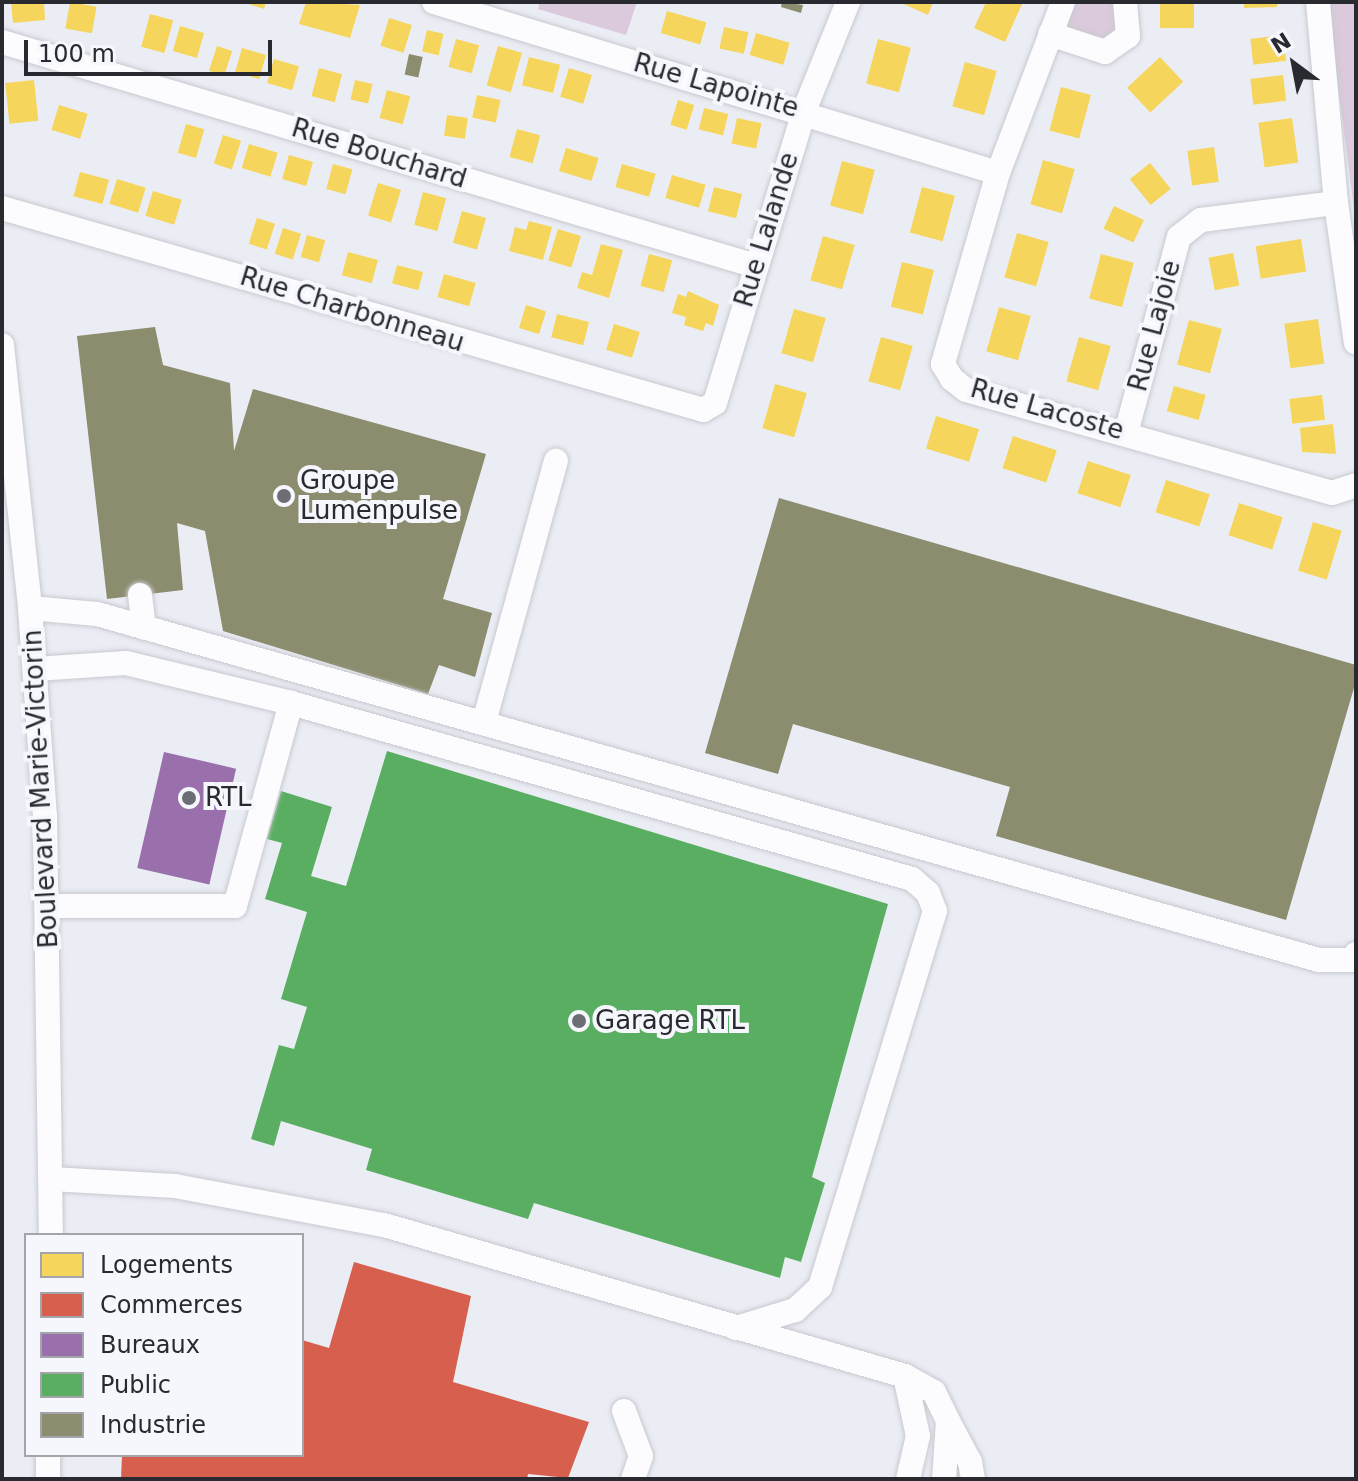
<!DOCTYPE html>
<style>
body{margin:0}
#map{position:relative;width:1358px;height:1481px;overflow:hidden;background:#ebedf5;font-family:"DejaVu Sans",sans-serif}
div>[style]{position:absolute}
.green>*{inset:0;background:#dacadc}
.homes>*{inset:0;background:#f6d55c;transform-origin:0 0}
.shops>*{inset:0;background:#d6604d}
.offices>*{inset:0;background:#9970ab;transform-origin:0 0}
.public>*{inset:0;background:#5aae61}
.industry>*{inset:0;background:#8c8c6e;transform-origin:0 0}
.roads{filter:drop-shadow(0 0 2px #c8c9cf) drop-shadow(0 0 2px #c8c9cf)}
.minor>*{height:24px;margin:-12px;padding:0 12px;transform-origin:12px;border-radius:12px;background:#fcfcfe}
.dots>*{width:22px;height:22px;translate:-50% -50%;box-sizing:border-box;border:4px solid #f6f7fd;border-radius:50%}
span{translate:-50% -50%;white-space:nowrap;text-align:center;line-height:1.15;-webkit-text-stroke:8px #f6f7fd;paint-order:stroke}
.street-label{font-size:26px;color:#292a30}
.poi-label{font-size:26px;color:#292a30}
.left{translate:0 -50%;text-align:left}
.frame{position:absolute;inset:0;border:4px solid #292a30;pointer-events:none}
.legend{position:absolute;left:24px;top:1233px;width:280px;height:224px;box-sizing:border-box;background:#f6f7fd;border:2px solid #a4a5ab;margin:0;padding:10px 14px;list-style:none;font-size:24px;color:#292a30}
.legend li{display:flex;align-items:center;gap:16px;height:40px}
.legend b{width:40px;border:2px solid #a4a5ab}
.north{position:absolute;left:1254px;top:24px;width:80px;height:80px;-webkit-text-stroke:6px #f6f7fd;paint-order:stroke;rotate:328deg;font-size:22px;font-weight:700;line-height:32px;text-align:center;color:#292a30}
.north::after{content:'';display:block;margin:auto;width:28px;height:36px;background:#292a30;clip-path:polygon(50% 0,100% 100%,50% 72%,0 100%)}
.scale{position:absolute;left:24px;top:40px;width:248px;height:36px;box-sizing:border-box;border:4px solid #292a30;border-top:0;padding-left:10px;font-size:24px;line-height:28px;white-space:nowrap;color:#292a30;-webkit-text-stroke:6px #f6f7fd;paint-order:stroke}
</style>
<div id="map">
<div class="green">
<i style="clip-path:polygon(540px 2px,637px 2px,626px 35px,538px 9px)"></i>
<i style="clip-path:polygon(1063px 2px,1125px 2px,1128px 36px,1105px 52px,1050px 34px)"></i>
<i style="clip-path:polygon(1327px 2px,1356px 2px,1356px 233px,1352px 193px)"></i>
</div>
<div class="homes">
<i style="clip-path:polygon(11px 2px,44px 2px,45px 20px,13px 23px)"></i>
<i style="left:70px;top:2px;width:27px;height:27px;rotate:10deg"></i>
<i style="clip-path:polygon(242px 2px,266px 2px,264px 9px)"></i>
<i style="clip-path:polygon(306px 2px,360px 5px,350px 38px,299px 24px)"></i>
<i style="clip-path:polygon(899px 2px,933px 2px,928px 15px)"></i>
<i style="clip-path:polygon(986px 2px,1023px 2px,1005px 42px,974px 28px)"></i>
<i style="left:1160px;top:2px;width:34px;height:26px"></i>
<i style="clip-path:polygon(1244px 2px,1277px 2px,1277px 7px,1244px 8px)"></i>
<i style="left:667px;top:11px;width:41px;height:23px;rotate:16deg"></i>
<i style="left:150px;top:14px;width:24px;height:34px;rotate:15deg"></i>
<i style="left:389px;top:18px;width:24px;height:29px;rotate:17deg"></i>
<i style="left:180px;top:26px;width:25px;height:26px;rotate:16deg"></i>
<i style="left:724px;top:27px;width:25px;height:22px;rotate:12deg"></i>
<i style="left:427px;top:30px;width:17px;height:22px;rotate:13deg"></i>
<i style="left:756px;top:33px;width:35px;height:23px;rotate:16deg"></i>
<i style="left:1283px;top:35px;width:26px;height:33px;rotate:83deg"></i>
<i style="left:456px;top:39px;width:24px;height:29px;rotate:15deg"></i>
<i style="left:878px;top:39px;width:34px;height:46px;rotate:15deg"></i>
<i style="left:217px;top:46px;width:16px;height:26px;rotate:18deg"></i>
<i style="left:498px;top:46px;width:25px;height:41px;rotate:16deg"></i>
<i style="left:242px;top:48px;width:25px;height:25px;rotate:16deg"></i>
<i style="left:529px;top:57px;width:32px;height:29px;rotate:14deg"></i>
<i style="left:1160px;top:57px;width:34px;height:45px;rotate:47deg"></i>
<i style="left:274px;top:59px;width:26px;height:25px;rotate:16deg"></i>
<i style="left:965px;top:62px;width:33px;height:46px;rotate:16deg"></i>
<i style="left:319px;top:68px;width:24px;height:29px;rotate:15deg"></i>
<i style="left:569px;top:68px;width:24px;height:30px;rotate:17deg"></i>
<i style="left:1283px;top:75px;width:26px;height:33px;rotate:83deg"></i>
<i style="left:34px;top:80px;width:41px;height:29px;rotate:84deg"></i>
<i style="left:355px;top:80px;width:18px;height:20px;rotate:13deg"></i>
<i style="left:1061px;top:87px;width:31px;height:45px;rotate:15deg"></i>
<i style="left:387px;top:90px;width:24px;height:29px;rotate:15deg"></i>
<i style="left:477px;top:95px;width:24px;height:23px;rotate:12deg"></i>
<i style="left:678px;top:100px;width:17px;height:26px;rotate:17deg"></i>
<i style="left:59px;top:105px;width:30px;height:26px;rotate:17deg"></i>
<i style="left:704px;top:108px;width:25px;height:22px;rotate:14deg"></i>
<i style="left:447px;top:115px;width:21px;height:21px;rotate:8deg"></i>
<i style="left:737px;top:118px;width:25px;height:26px;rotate:12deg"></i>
<i style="left:1292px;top:118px;width:45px;height:34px;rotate:82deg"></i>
<i style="left:186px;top:124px;width:19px;height:30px;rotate:16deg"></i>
<i style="left:517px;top:129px;width:24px;height:29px;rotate:15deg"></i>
<i style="left:223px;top:135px;width:19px;height:30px;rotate:18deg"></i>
<i style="left:249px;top:144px;width:30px;height:25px;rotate:17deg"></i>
<i style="left:1214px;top:147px;width:35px;height:27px;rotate:82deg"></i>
<i style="left:566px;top:148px;width:34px;height:24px;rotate:17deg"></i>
<i style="left:289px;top:155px;width:25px;height:25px;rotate:16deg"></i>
<i style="left:1043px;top:160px;width:33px;height:46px;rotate:16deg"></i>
<i style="left:842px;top:161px;width:34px;height:46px;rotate:15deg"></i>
<i style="left:1150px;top:163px;width:33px;height:26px;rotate:51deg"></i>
<i style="left:333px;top:164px;width:20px;height:26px;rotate:15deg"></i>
<i style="left:622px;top:164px;width:35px;height:24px;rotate:16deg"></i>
<i style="left:80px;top:172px;width:30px;height:25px;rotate:15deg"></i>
<i style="left:672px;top:175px;width:35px;height:24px;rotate:16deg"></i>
<i style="left:117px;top:179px;width:30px;height:26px;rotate:17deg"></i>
<i style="left:378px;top:183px;width:24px;height:34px;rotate:17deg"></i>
<i style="left:714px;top:187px;width:29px;height:25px;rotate:14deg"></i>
<i style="left:922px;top:187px;width:34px;height:47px;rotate:15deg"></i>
<i style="left:153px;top:191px;width:30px;height:26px;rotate:17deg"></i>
<i style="left:423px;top:192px;width:24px;height:34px;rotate:15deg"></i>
<i style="left:1114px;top:206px;width:33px;height:25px;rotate:25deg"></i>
<i style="left:462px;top:211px;width:25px;height:33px;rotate:16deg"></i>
<i style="left:257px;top:218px;width:19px;height:27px;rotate:18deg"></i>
<i style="clip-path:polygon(529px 221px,552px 227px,543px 260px,509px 251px,515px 227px,526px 230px)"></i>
<i style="left:283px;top:228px;width:19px;height:27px;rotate:18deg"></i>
<i style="left:558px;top:229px;width:24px;height:33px;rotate:17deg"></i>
<i style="left:1017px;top:233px;width:33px;height:46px;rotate:16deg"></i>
<i style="left:307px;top:235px;width:19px;height:23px;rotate:16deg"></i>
<i style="left:823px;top:236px;width:33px;height:46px;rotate:16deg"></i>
<i style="left:1301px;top:239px;width:33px;height:46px;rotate:81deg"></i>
<i style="clip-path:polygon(601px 244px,623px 250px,609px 298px,577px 288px,582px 272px,592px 275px)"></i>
<i style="left:348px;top:252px;width:31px;height:24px;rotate:15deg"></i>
<i style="left:1233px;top:253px;width:33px;height:25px;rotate:79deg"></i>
<i style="left:649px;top:254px;width:24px;height:33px;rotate:15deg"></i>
<i style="left:1101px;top:254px;width:34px;height:46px;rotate:15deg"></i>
<i style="left:902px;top:262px;width:33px;height:46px;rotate:14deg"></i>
<i style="left:397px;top:265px;width:27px;height:19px;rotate:15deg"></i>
<i style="left:444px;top:274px;width:33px;height:24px;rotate:16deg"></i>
<i style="clip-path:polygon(688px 291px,719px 305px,713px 326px,706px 323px,703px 331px,684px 325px,686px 317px,672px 313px,678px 294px,686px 297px)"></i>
<i style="left:526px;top:305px;width:21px;height:24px;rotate:17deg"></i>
<i style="left:999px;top:307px;width:33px;height:46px;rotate:16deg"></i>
<i style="left:794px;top:309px;width:33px;height:46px;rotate:16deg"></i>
<i style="left:557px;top:314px;width:33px;height:24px;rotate:14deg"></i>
<i style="left:1318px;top:319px;width:45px;height:34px;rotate:82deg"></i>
<i style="left:1189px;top:320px;width:34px;height:46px;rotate:15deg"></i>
<i style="left:614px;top:324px;width:27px;height:27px;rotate:17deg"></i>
<i style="left:881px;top:337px;width:33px;height:46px;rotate:16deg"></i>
<i style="left:1079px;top:337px;width:33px;height:46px;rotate:16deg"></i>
<i style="left:775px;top:384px;width:33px;height:46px;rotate:16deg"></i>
<i style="left:1174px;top:386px;width:33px;height:26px;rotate:16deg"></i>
<i style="left:1322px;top:395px;width:25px;height:33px;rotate:83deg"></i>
<i style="left:936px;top:416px;width:45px;height:34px;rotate:17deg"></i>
<i style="clip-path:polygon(1333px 424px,1336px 454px,1302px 452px,1300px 428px)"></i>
<i style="left:1013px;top:436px;width:46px;height:34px;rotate:18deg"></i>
<i style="left:1088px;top:461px;width:45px;height:34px;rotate:18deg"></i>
<i style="left:1166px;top:480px;width:46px;height:34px;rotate:18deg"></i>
<i style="left:1239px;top:503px;width:46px;height:34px;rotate:18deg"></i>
<i style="left:1313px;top:522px;width:30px;height:51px;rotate:17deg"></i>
</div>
<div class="shops">
<i style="clip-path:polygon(354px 1262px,471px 1296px,453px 1382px,589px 1422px,568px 1478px,528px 1474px,527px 1479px,121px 1479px,122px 1455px,302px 1455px,302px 1340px,329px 1348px)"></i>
</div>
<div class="offices">
<i style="left:164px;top:752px;width:74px;height:119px;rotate:13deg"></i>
</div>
<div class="public">
<i style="clip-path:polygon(387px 751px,888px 904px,812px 1177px,825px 1183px,801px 1262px,785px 1257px,780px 1278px,534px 1203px,528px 1219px,366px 1170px,372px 1149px,281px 1121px,274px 1146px,251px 1139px,279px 1045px,294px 1049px,307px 1007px,281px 999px,307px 912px,265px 899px,282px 843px,267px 839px,281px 791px,332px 807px,311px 876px,346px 886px)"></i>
</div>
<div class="industry">
<i style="clip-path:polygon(782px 2px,803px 5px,801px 13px,781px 7px)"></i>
<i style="left:409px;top:54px;width:14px;height:21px;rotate:12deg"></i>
<i style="clip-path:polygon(155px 327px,163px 365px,230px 383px,234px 451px,253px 389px,486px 454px,443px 599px,492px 613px,475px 677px,439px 665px,428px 694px,223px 631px,205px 531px,177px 523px,183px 590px,107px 599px,77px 336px)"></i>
<i style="clip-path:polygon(779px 498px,1356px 665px,1356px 681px,1286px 920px,996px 836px,1010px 787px,793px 724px,778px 774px,705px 753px)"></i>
</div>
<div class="roads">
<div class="minor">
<i style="left:434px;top:2px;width:589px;rotate:16.87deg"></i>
<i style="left:1063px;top:2px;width:183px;rotate:110.8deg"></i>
<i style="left:998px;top:173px;width:199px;rotate:106.1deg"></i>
<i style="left:943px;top:364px;width:17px;rotate:59deg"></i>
<i style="left:952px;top:379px;width:18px;rotate:38deg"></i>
<i style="left:966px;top:390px;width:380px;rotate:15.7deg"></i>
<i style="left:1332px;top:493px;width:25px;rotate:-18deg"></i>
<i style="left:1318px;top:2px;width:202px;rotate:84.9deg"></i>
<i style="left:1336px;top:203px;width:141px;rotate:81.9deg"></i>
<i style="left:1050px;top:34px;width:58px;rotate:18.1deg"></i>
<i style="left:1105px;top:52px;width:28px;rotate:-35deg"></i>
<i style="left:1128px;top:36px;width:34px;rotate:-95deg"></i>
<i style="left:2px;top:42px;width:787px;rotate:16.55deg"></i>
<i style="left:2px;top:208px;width:730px;rotate:16.07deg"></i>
<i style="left:703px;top:410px;width:14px;rotate:-30deg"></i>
<i style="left:715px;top:403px;width:305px;rotate:-73deg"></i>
<i style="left:804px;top:111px;width:118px;rotate:-68deg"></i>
<i style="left:2px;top:345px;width:264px;rotate:83.9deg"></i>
<i style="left:30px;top:608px;width:208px;rotate:85.9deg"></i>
<i style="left:45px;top:815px;width:420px;rotate:89.2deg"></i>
<i style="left:1126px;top:433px;width:203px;rotate:-74.9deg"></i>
<i style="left:1179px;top:237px;width:28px;rotate:-38deg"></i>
<i style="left:1201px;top:220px;width:136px;rotate:-7.2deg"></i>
<i style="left:140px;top:595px;width:33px;rotate:83deg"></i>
<i style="left:30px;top:608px;width:67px;rotate:5.1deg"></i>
<i style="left:97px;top:614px;width:1270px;rotate:15.81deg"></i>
<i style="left:1319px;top:960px;width:36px"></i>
<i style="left:1355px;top:960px;width:6px;rotate:-81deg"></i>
<i style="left:35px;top:669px;width:91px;rotate:-3.8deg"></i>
<i style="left:126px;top:663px;width:170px;rotate:13.6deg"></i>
<i style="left:291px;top:703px;width:645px;rotate:15.82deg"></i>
<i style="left:912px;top:879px;width:21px;rotate:41deg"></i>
<i style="left:928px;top:893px;width:19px;rotate:69deg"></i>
<i style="left:935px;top:911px;width:393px;rotate:107deg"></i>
<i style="left:820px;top:1287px;width:34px;rotate:137deg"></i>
<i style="left:795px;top:1310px;width:62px;rotate:163deg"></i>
<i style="left:484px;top:722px;width:271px;rotate:-74.6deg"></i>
<i style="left:48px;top:906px;width:187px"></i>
<i style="left:235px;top:906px;width:211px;rotate:-74.6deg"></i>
<i style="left:51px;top:1179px;width:124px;rotate:3.2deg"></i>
<i style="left:175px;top:1186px;width:213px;rotate:10.6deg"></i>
<i style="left:384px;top:1225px;width:542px;rotate:16.16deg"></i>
<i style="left:905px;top:1376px;width:33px;rotate:29deg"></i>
<i style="left:934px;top:1392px;width:32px;rotate:64deg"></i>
<i style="left:948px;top:1421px;width:58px;rotate:93.9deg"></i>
<i style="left:905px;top:1376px;width:61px;rotate:77.8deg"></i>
<i style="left:918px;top:1436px;width:44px;rotate:103.1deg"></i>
<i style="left:624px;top:1411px;width:48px;rotate:69.3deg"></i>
<i style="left:641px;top:1456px;width:24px;rotate:109deg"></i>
<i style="left:948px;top:1421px;width:47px;rotate:61.8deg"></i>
<i style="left:970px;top:1462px;width:17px;rotate:80deg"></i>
<i style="left:48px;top:1479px;width:24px;rotate:-90deg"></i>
</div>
</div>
<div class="dots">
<i style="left:284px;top:496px;background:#6d6e75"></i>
<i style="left:189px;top:798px;background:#6d6e75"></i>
<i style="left:579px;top:1021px;background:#6d6e75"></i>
</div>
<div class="street-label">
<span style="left:716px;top:86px;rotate:16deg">Rue Lapointe</span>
<span style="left:379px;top:154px;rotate:17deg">Rue Bouchard</span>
<span style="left:767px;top:230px;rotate:-73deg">Rue Lalande</span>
<span style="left:352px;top:310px;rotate:17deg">Rue Charbonneau</span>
<span style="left:1155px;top:326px;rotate:-75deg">Rue Lajoie</span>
<span style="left:1047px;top:410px;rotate:16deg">Rue Lacoste</span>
<span style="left:41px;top:789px;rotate:-93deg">Boulevard Marie-Victorin</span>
</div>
<div class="poi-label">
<span class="left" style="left:300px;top:496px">Groupe<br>Lumenpulse</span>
<span class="left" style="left:205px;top:798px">RTL</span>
<span class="left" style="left:595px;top:1021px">Garage RTL</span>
</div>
<div class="frame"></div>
<ul class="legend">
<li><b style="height:22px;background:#f6d55c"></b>Logements</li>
<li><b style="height:22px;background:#d6604d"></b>Commerces</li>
<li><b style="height:22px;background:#9970ab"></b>Bureaux</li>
<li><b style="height:22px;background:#5aae61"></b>Public</li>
<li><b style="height:22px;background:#8c8c6e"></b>Industrie</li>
</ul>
<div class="north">N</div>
<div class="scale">100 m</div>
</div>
